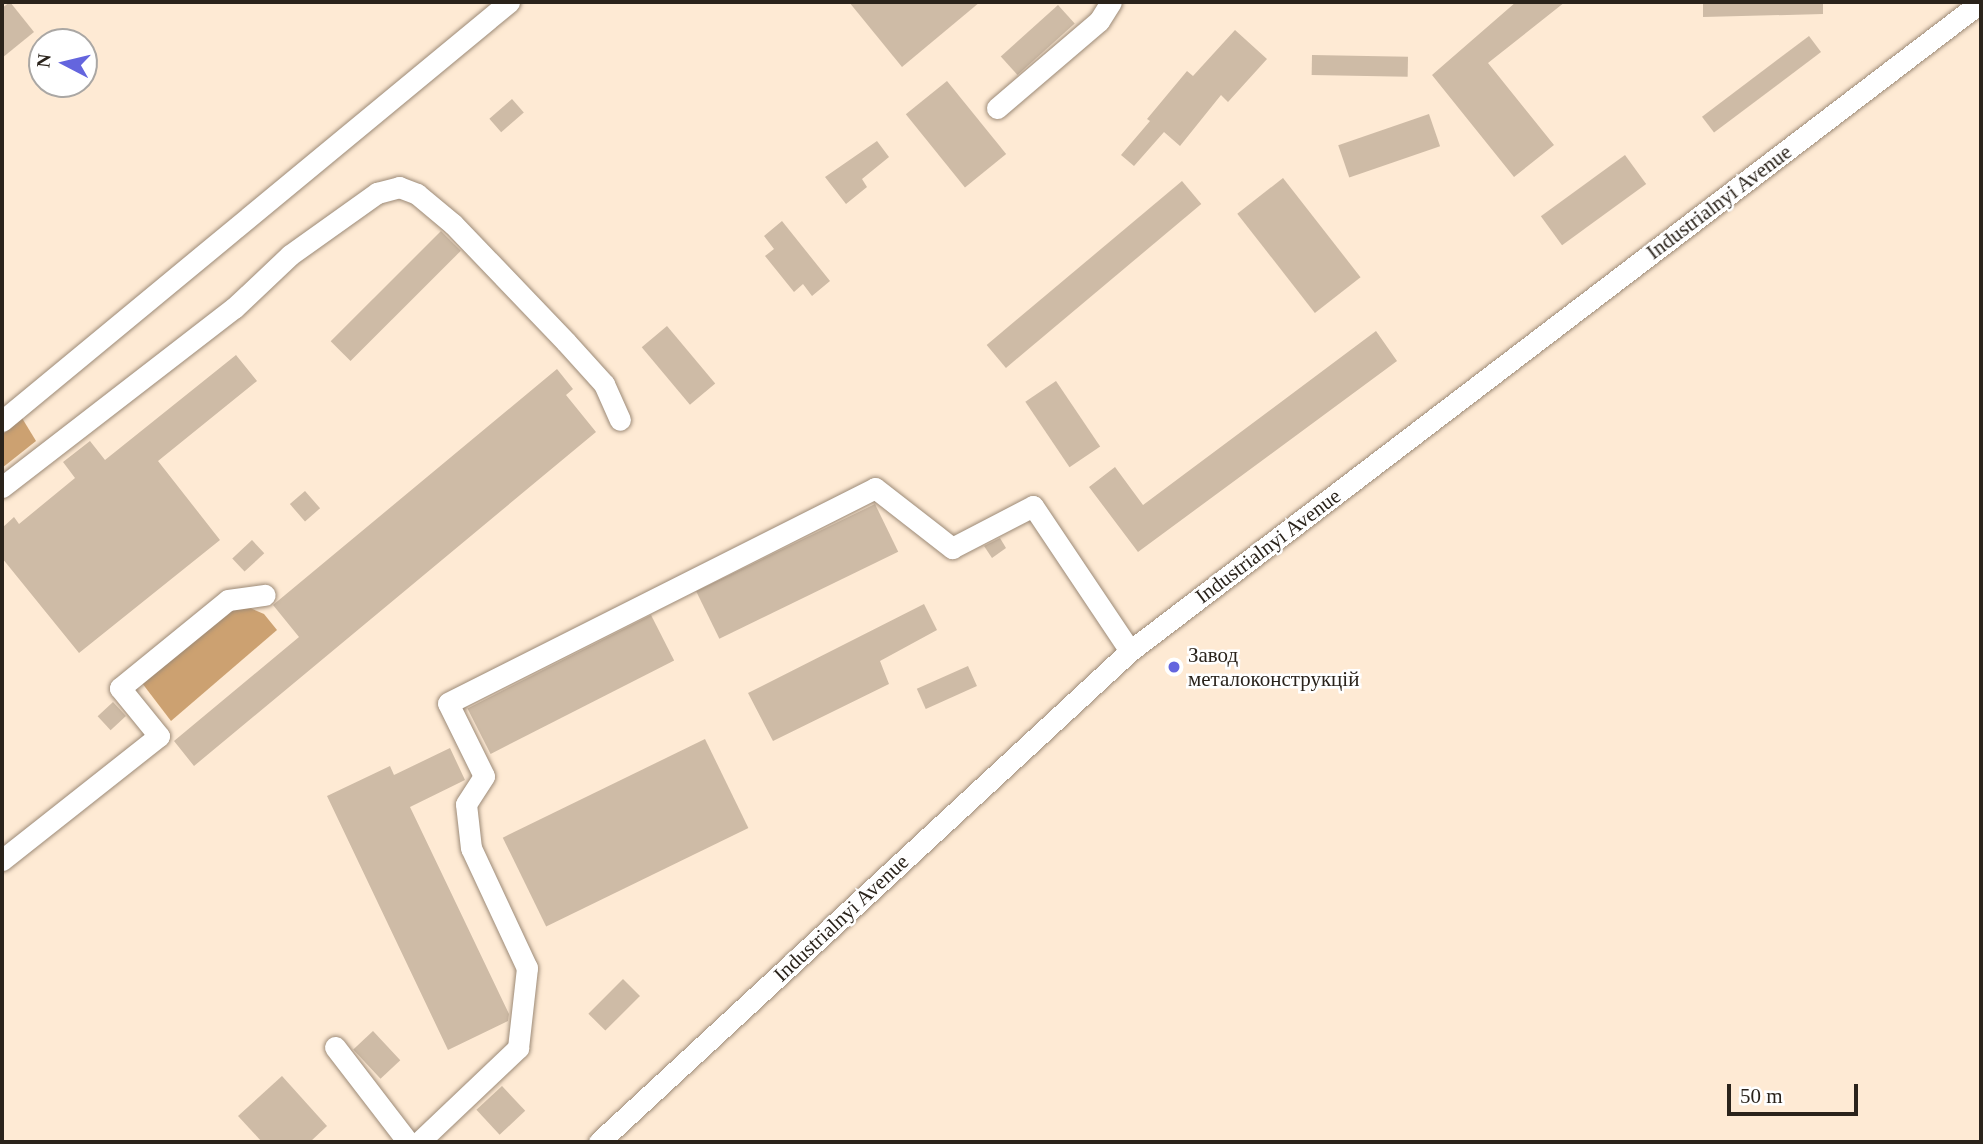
<!DOCTYPE html>
<meta charset="utf-8">
<style>
body{margin:0}
#map{position:relative;width:1983px;height:1144px;overflow:hidden;background:#feead4;font-family:"Times New Roman",serif}
div>[style]{position:absolute}
.forest>*{inset:0;background:#cca171}
.building>*{inset:0;background:#cebba6;transform-origin:0 0}
.roads{filter:drop-shadow(0 0 2px #9c8a77) drop-shadow(0 0 2px #9c8a77)}
.minor>*{height:21px;margin:-10.5px;padding:0 10.5px;transform-origin:10.5px;border-radius:10.5px;background:#fff}
.dots>*{width:19px;height:19px;translate:-50% -50%;box-sizing:border-box;border:4px solid #fff;border-radius:50%}
span{translate:-50% -50%;white-space:nowrap;text-align:center;line-height:1.15;-webkit-text-stroke:5px #fff;paint-order:stroke}
.street-label{font-size:21px;color:#2a231b}
.poi-label{font-size:21px;color:#2a231b}
.left{translate:0 -50%;text-align:left}
.frame{position:absolute;inset:0;border:4px solid #2a231b;pointer-events:none}
.north{position:absolute;left:28px;top:28px;width:70px;height:70px;box-sizing:border-box;background:#fff;border:2px solid #aaa7a4;border-radius:50%;rotate:277deg;font-size:19px;font-weight:700;line-height:28px;text-align:center;color:#2a231b}
.north::after{content:'';display:block;margin:auto;width:24px;height:32px;background:#6465de;clip-path:polygon(50% 0,100% 100%,50% 72%,0 100%)}
.scale{position:absolute;left:1727px;top:1084px;width:131px;height:32px;box-sizing:border-box;border:4px solid #2a231b;border-top:0;padding-left:9px;font-size:21px;line-height:24px;white-space:nowrap;color:#2a231b;-webkit-text-stroke:5px #fff;paint-order:stroke}
</style>
<div id="map">
<div class="forest">
<i style="clip-path:polygon(22px 418px,36px 441px,2px 468px,2px 435px)"></i>
<i style="clip-path:polygon(248px 607px,264px 614px,277px 630px,171px 721px,142px 683px,229px 610px)"></i>
</div>
<div class="building">
<i style="clip-path:polygon(10px 2px,34px 32px,2px 58px,2px 8px)"></i>
<i style="clip-path:polygon(849px 2px,980px 2px,902px 67px)"></i>
<i style="clip-path:polygon(1516px 2px,1565px 2px,1488px 63px,1554px 145px,1514px 177px,1432px 75px)"></i>
<i style="clip-path:polygon(1703px 2px,1823px 2px,1823px 14px,1703px 17px)"></i>
<i style="left:1058px;top:5px;width:25px;height:77px;rotate:48deg"></i>
<i style="clip-path:polygon(1235px 30px,1267px 59px,1228px 102px,1221px 95px,1180px 146px,1164px 132px,1134px 166px,1121px 155px,1150px 121px,1147px 119px,1187px 71px,1193px 76px)"></i>
<i style="left:1809px;top:36px;width:20px;height:134px;rotate:53deg"></i>
<i style="left:1312px;top:55px;width:96px;height:20px;rotate:1deg"></i>
<i style="left:947px;top:81px;width:94px;height:53px;rotate:51deg"></i>
<i style="left:512px;top:99px;width:18px;height:30px;rotate:49deg"></i>
<i style="left:1429px;top:114px;width:34px;height:96px;rotate:71deg"></i>
<i style="clip-path:polygon(877px 141px,889px 157px,862px 179px,867px 187px,846px 204px,825px 177px)"></i>
<i style="left:1625px;top:155px;width:36px;height:104px;rotate:54deg"></i>
<i style="left:1283px;top:178px;width:126px;height:58px;rotate:52deg"></i>
<i style="left:1182px;top:181px;width:30px;height:255px;rotate:50deg"></i>
<i style="clip-path:polygon(782px 221px,830px 281px,812px 296px,803px 284px,794px 292px,765px 256px,774px 249px,764px 236px)"></i>
<i style="left:441px;top:231px;width:28px;height:156px;rotate:45deg"></i>
<i style="left:667px;top:326px;width:75px;height:33px;rotate:50deg"></i>
<i style="clip-path:polygon(1376px 331px,1397px 361px,1138px 552px,1089px 487px,1115px 467px,1143px 505px)"></i>
<i style="clip-path:polygon(236px 355px,257px 381px,158px 461px,220px 540px,79px 653px,2px 558px,2px 528px,14px 517px,19px 524px,75px 478px,63px 462px,90px 441px,105px 460px)"></i>
<i style="clip-path:polygon(557px 369px,573px 389px,566px 395px,596px 432px,194px 766px,174px 741px,299px 637px,273px 605px)"></i>
<i style="left:1056px;top:381px;width:79px;height:37px;rotate:56deg"></i>
<i style="left:305px;top:491px;width:23px;height:20px;rotate:49deg"></i>
<i style="left:875px;top:504px;width:53px;height:199px;rotate:64deg"></i>
<i style="clip-path:polygon(1000px 538px,1006px 548px,992px 558px,984px 546px)"></i>
<i style="left:252px;top:540px;width:18px;height:27px;rotate:47deg"></i>
<i style="clip-path:polygon(924px 604px,937px 630px,880px 661px,889px 684px,773px 741px,748px 693px)"></i>
<i style="left:651px;top:615px;width:51px;height:206px;rotate:63deg"></i>
<i style="left:968px;top:666px;width:22px;height:56px;rotate:66deg"></i>
<i style="left:113px;top:702px;width:19px;height:21px;rotate:47deg"></i>
<i style="left:705px;top:739px;width:99px;height:225px;rotate:64deg"></i>
<i style="clip-path:polygon(450px 748px,465px 780px,410px 807px,509px 1014px,508px 1021px,448px 1050px,327px 796px,390px 766px,394px 775px)"></i>
<i style="left:623px;top:979px;width:24px;height:49px;rotate:45deg"></i>
<i style="left:373px;top:1031px;width:40px;height:27px;rotate:47deg"></i>
<i style="clip-path:polygon(282px 1076px,327px 1126px,310px 1142px,262px 1142px,238px 1116px)"></i>
<i style="left:502px;top:1086px;width:34px;height:35px;rotate:47deg"></i>
</div>
<div class="roads">
<div class="minor">
<i style="left:997px;top:108px;width:134px;rotate:-40.5deg"></i>
<i style="left:1099px;top:21px;width:22px;rotate:-58deg"></i>
<i style="left:2px;top:421px;width:658px;rotate:-39.57deg"></i>
<i style="left:2px;top:487px;width:293px;rotate:-37.7deg"></i>
<i style="left:234px;top:308px;width:77px;rotate:-43.4deg"></i>
<i style="left:290px;top:255px;width:107px;rotate:-35.5deg"></i>
<i style="left:377px;top:193px;width:23px;rotate:-15deg"></i>
<i style="left:399px;top:187px;width:19px;rotate:21deg"></i>
<i style="left:417px;top:194px;width:47px;rotate:39.8deg"></i>
<i style="left:453px;top:224px;width:163px;rotate:46.2deg"></i>
<i style="left:566px;top:342px;width:57px;rotate:47.9deg"></i>
<i style="left:604px;top:384px;width:39px;rotate:66deg"></i>
<i style="left:2px;top:860px;width:200px;rotate:-38.3deg"></i>
<i style="left:159px;top:736px;width:62px;rotate:-129.1deg"></i>
<i style="left:120px;top:688px;width:139px;rotate:-39.2deg"></i>
<i style="left:228px;top:600px;width:37px;rotate:-8deg"></i>
<i style="left:335px;top:1047px;width:120px;rotate:52.5deg"></i>
<i style="left:419px;top:1142px;width:137px;rotate:-43.5deg"></i>
<i style="left:518px;top:1048px;width:81px;rotate:-83.6deg"></i>
<i style="left:527px;top:968px;width:132px;rotate:-115deg"></i>
<i style="left:471px;top:848px;width:44px;rotate:-96.5deg"></i>
<i style="left:466px;top:804px;width:33px;rotate:-57deg"></i>
<i style="left:484px;top:776px;width:81px;rotate:-116.3deg"></i>
<i style="left:448px;top:703px;width:478px;rotate:-26.7deg"></i>
<i style="left:875px;top:488px;width:98px;rotate:37.9deg"></i>
<i style="left:952px;top:548px;width:91px;rotate:-27.4deg"></i>
<i style="left:1033px;top:506px;width:174px;rotate:56.2deg"></i>
<i style="left:599px;top:1142px;width:723px;rotate:-42.76deg"></i>
<i style="left:1130px;top:651px;width:1070px;rotate:-37.33deg"></i>
</div>
</div>
<div class="dots">
<i style="left:1174px;top:667px;background:#6465de"></i>
</div>
<div class="street-label">
<span style="left:1719px;top:202px;rotate:-37deg">Industrialnyi Avenue</span>
<span style="left:1268px;top:546px;rotate:-37deg">Industrialnyi Avenue</span>
<span style="left:841px;top:918px;rotate:-43deg">Industrialnyi Avenue</span>
</div>
<div class="poi-label">
<span class="left" style="left:1188px;top:667px">Завод<br>металоконструкцій</span>
</div>
<div class="frame"></div>
<div class="north">N</div>
<div class="scale">50 m</div>
</div>
